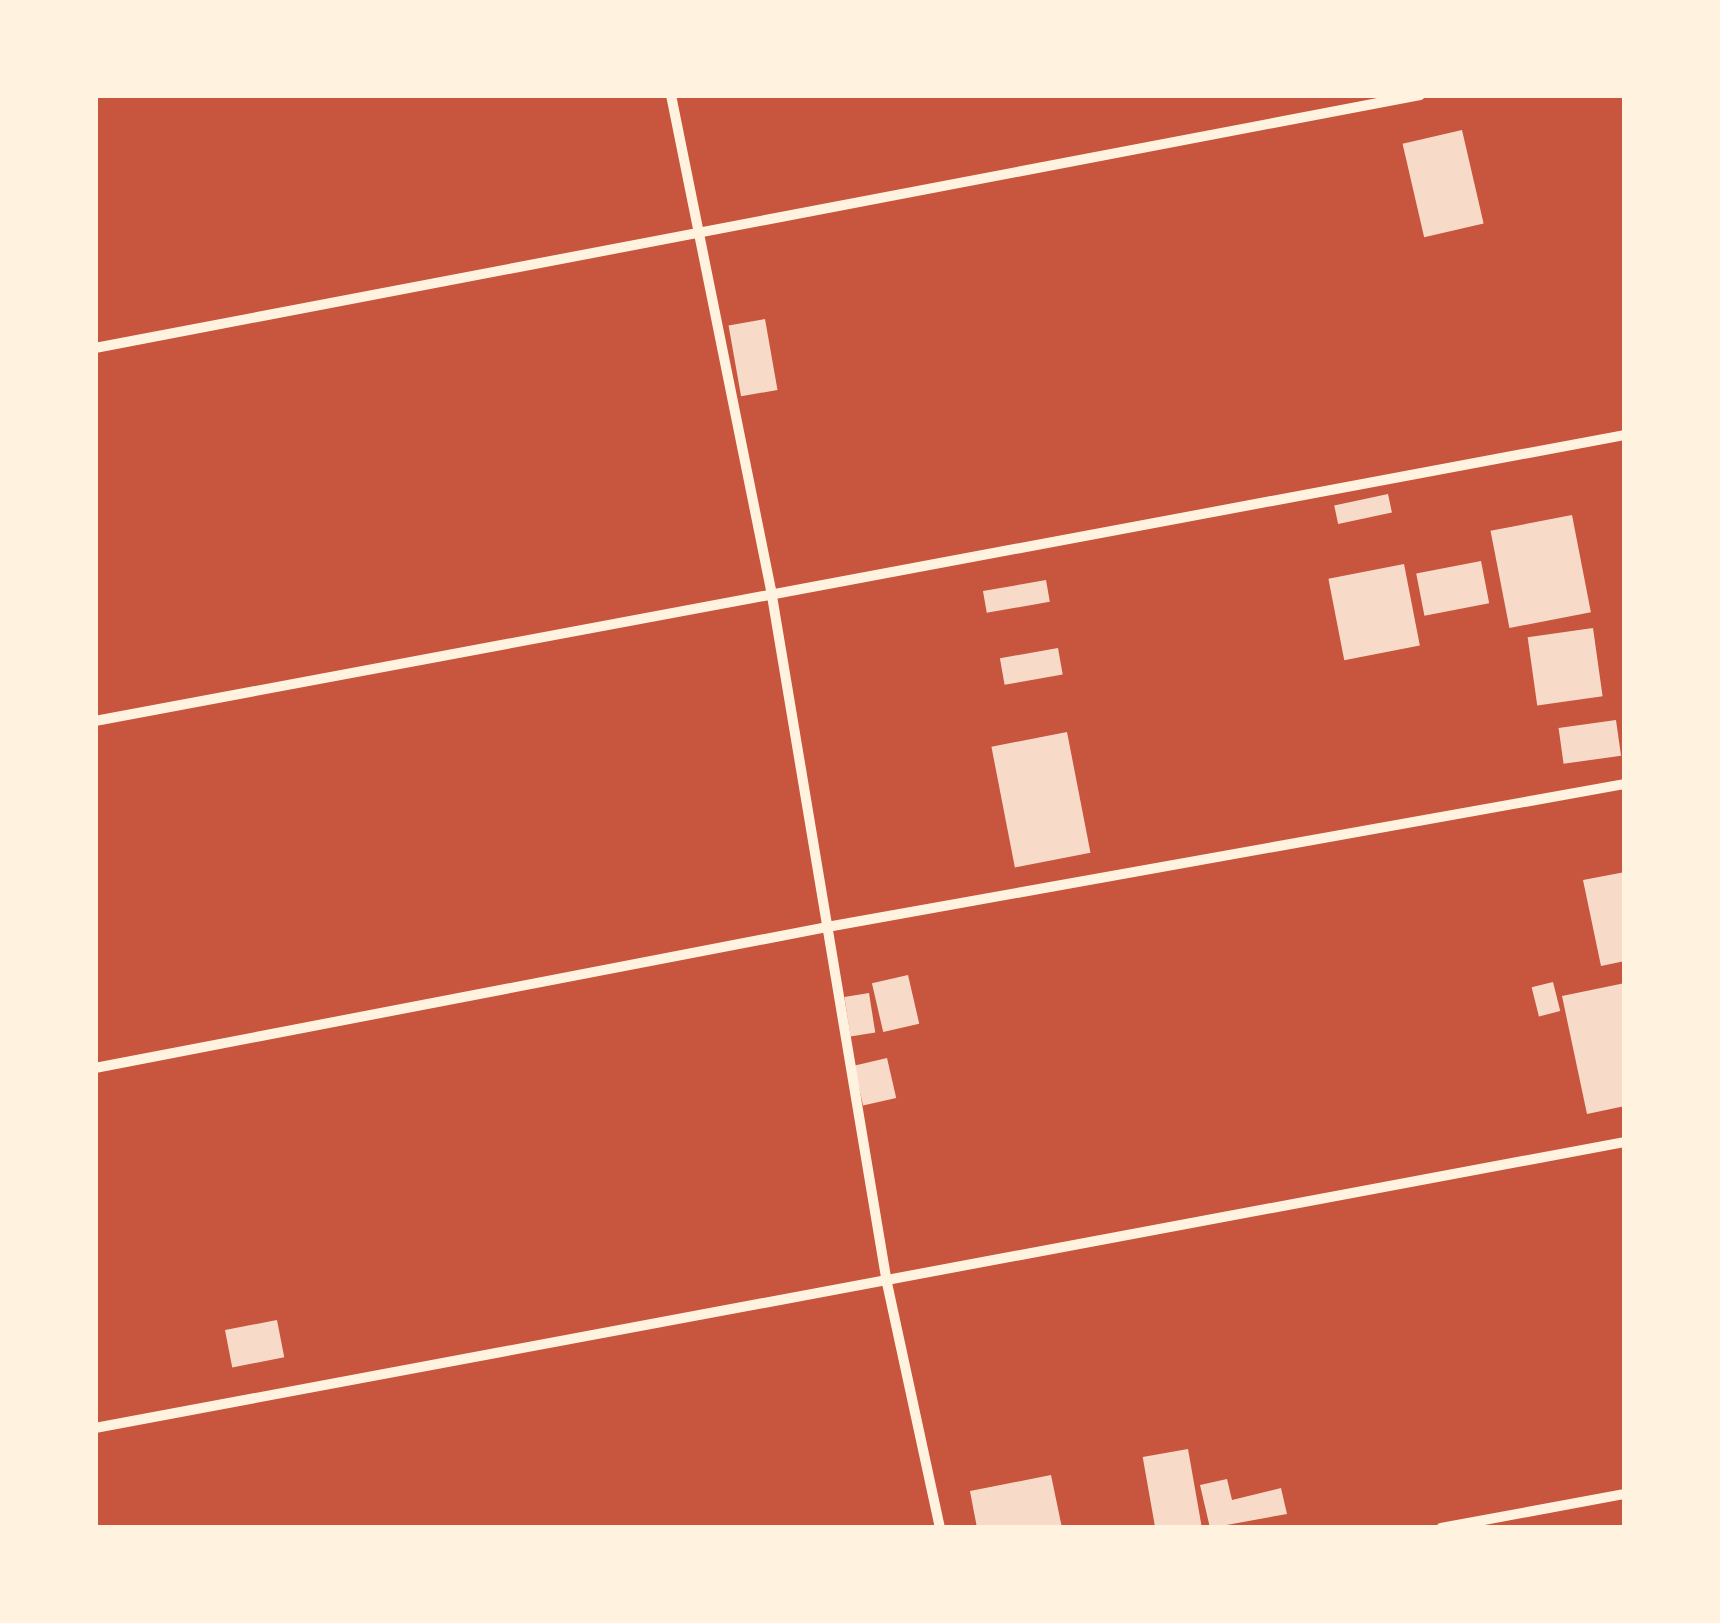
<!DOCTYPE html>
<style>
body{margin:0}
#map{position:relative;width:1720px;height:1623px;overflow:hidden;background:#c8553d;font-family:Signika,sans-serif}
div>[style]{position:absolute}
.building>*{inset:0;background:#f7dbc8;transform-origin:0 0}
.minor>*{height:10px;margin:-5px;padding:0 5px;transform-origin:5px;border-radius:5px;background:#fff3e0}
span{translate:-50% -50%;white-space:nowrap;text-align:center;line-height:1.15;-webkit-text-stroke:10px #fff3e0;paint-order:stroke}
.frame{position:absolute;inset:0;border:98px solid #fff3e0;pointer-events:none}
</style>
<div id="map">
<div class="building">
<i style="left:1462px;top:130px;width:96px;height:61px;rotate:77deg"></i>
<i style="left:765px;top:319px;width:72px;height:37px;rotate:80deg"></i>
<i style="left:1388px;top:494px;width:19px;height:55px;rotate:78deg"></i>
<i style="left:1572px;top:515px;width:99px;height:83px;rotate:79deg"></i>
<i style="left:1481px;top:561px;width:43px;height:66px;rotate:79deg"></i>
<i style="left:1404px;top:564px;width:83px;height:77px;rotate:79deg"></i>
<i style="left:1046px;top:580px;width:22px;height:64px;rotate:80deg"></i>
<i style="left:1593px;top:628px;width:69px;height:66px;rotate:82deg"></i>
<i style="left:1058px;top:648px;width:27px;height:59px;rotate:80deg"></i>
<i style="left:1616px;top:720px;width:36px;height:58px;rotate:82deg"></i>
<i style="left:1067px;top:732px;width:123px;height:77px;rotate:79deg"></i>
<i style="clip-path:polygon(1625px 872px,1625px 961px,1601px 966px,1583px 880px)"></i>
<i style="left:908px;top:975px;width:50px;height:37px;rotate:77deg"></i>
<i style="left:1553px;top:982px;width:30px;height:22px;rotate:76deg"></i>
<i style="clip-path:polygon(1625px 983px,1625px 1106px,1587px 1114px,1562px 996px)"></i>
<i style="left:869px;top:993px;width:40px;height:25px;rotate:81deg"></i>
<i style="left:887px;top:1058px;width:41px;height:34px;rotate:77deg"></i>
<i style="left:277px;top:1320px;width:38px;height:53px;rotate:79deg"></i>
<i style="left:1188px;top:1449px;width:80px;height:46px;rotate:80deg"></i>
<i style="clip-path:polygon(1051px 1475px,1062px 1528px,977px 1528px,970px 1491px)"></i>
<i style="clip-path:polygon(1227px 1479px,1232px 1500px,1281px 1488px,1287px 1514px,1210px 1528px,1200px 1485px)"></i>
</div>
<div class="minor">
<i style="left:671px;top:95px;width:505px;rotate:78.58deg"></i>
<i style="left:771px;top:590px;width:703px;rotate:80.5deg"></i>
<i style="left:887px;top:1283px;width:251px;rotate:77.8deg"></i>
<i style="left:95px;top:348px;width:1349px;rotate:-10.81deg"></i>
<i style="left:95px;top:721px;width:1557px;rotate:-10.59deg"></i>
<i style="left:95px;top:1068px;width:745px;rotate:-10.9deg"></i>
<i style="left:827px;top:927px;width:811px;rotate:-10.16deg"></i>
<i style="left:95px;top:1428px;width:1557px;rotate:-10.59deg"></i>
<i style="left:1441px;top:1528px;width:187px;rotate:-10.5deg"></i>
</div>
<div class="frame"></div>
</div>
